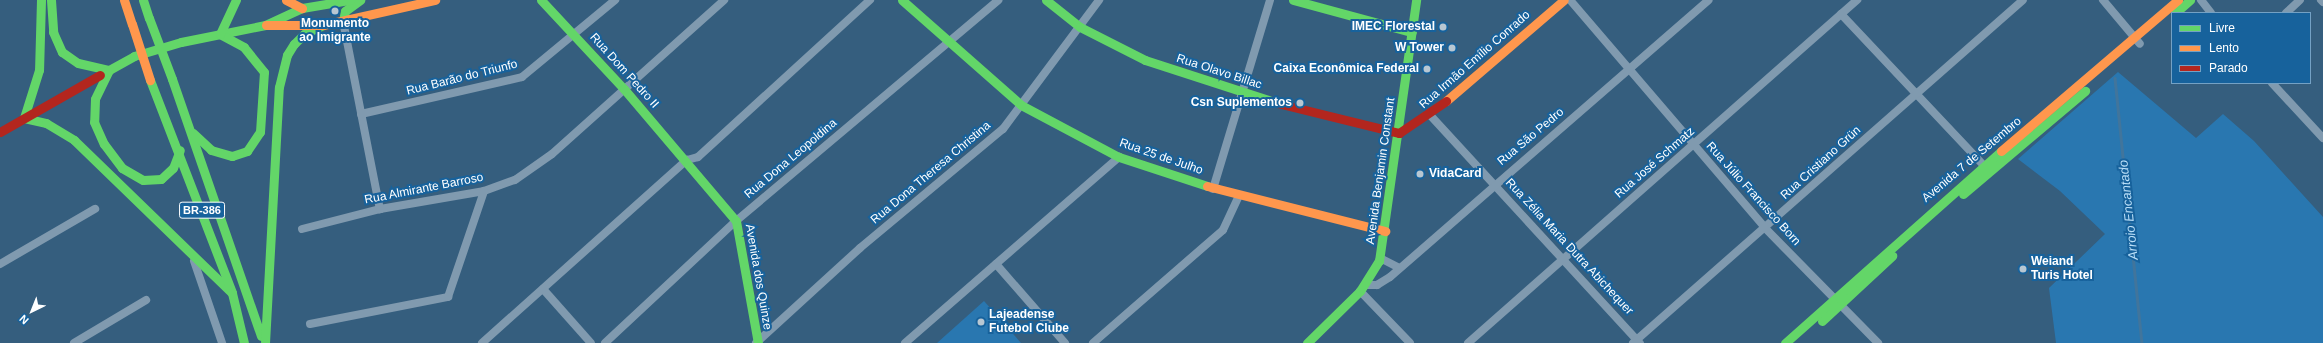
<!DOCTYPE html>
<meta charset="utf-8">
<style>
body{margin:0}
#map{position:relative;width:2323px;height:343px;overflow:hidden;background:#355e7e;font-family:Arial,sans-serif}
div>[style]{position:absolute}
.green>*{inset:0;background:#2977b0}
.stream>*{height:2.5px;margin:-1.25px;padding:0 1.25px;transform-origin:1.25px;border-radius:1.25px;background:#41759c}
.street>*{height:8px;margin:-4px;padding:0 4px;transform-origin:4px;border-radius:4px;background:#809aaf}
.fast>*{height:9px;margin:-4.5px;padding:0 4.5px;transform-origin:4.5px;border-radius:4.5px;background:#63d668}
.slow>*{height:9px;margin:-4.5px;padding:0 4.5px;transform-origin:4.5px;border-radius:4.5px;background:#ff974d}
.jam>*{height:9px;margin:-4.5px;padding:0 4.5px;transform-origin:4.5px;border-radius:4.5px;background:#b3261e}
.fast-bridge>*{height:9px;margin:-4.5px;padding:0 4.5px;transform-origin:4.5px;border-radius:4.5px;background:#63d668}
.slow-bridge>*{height:9px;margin:-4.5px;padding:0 4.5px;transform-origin:4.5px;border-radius:4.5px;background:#ff974d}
.dots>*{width:11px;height:11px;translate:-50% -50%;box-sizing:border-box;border:2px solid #17629c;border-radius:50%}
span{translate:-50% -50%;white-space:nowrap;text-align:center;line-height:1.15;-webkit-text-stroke:4px #17629c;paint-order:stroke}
.shield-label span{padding:1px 3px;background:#17629c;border:1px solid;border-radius:3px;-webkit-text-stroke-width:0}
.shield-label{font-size:11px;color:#fff;font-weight:700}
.poi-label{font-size:12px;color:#fff;font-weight:700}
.right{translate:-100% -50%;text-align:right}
.left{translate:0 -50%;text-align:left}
.street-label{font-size:12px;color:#fff}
.water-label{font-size:13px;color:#badff8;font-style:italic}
.legend{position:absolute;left:2171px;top:12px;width:140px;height:72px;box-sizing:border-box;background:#17629c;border:1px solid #74a1c4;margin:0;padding:5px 7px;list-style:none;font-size:12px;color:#fff}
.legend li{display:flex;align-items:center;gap:8px;height:20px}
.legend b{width:20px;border:1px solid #74a1c4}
.north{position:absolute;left:12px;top:291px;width:40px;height:40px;-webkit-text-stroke:3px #17629c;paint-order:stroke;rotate:223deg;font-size:11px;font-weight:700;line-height:16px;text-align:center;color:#fff}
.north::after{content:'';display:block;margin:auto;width:14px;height:18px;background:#fff;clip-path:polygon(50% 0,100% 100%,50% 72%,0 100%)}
</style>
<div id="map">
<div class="green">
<i style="clip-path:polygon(2118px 72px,2196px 138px,2223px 114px,2254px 141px,2323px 217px,2323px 343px,2056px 343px,2049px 288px,2105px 234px,2060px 191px,2018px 159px)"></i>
<i style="clip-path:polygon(984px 301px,1021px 343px,937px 343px)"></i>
</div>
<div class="stream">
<i style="left:2115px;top:78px;width:266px;rotate:84.2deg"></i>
</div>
<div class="street">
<i style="left:1570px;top:0;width:301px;rotate:49.4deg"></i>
<i style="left:1766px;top:229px;width:160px;rotate:45.5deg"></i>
<i style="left:2103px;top:0;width:57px;rotate:49.9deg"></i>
<i style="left:2201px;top:0;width:16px;rotate:52deg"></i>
<i style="left:2321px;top:0;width:3px;rotate:45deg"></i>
<i style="left:2286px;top:13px;width:19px;rotate:-43deg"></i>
<i style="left:1841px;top:14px;width:212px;rotate:46.7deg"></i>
<i style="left:343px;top:21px;width:192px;rotate:78.9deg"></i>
<i style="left:2272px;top:83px;width:75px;rotate:47.2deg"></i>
<i style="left:361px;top:114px;width:165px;rotate:-12.9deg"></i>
<i style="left:522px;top:77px;width:121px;rotate:-39.6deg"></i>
<i style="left:1430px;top:115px;width:310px;rotate:47.4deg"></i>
<i style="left:1213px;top:189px;width:197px;rotate:-73.2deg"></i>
<i style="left:302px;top:229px;width:81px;rotate:-14.4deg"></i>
<i style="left:380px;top:209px;width:106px;rotate:-9.8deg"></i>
<i style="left:484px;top:191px;width:33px;rotate:-20deg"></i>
<i style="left:515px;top:180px;width:45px;rotate:-35.1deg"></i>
<i style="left:552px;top:154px;width:231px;rotate:-41.8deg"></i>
<i style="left:1380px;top:258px;width:22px;rotate:27deg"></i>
<i style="left:194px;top:261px;width:87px;rotate:71.1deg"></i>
<i style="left:0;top:264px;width:110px;rotate:-30.1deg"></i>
<i style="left:996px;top:264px;width:105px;rotate:48.9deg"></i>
<i style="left:1365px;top:285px;width:12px"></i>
<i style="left:1377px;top:285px;width:15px;rotate:-32deg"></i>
<i style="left:1390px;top:277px;width:422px;rotate:-41deg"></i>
<i style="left:543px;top:289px;width:72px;rotate:48.4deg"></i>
<i style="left:1360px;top:291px;width:72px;rotate:46.1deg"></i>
<i style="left:310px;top:324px;width:141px;rotate:-11.1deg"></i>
<i style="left:448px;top:297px;width:112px;rotate:-71.2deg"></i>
<i style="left:74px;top:343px;width:84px;rotate:-30.8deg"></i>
<i style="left:482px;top:343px;width:275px;rotate:-41.8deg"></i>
<i style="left:687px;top:160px;width:11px;rotate:-15deg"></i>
<i style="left:698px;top:157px;width:233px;rotate:-42.4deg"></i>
<i style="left:605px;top:343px;width:179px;rotate:-43deg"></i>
<i style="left:736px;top:221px;width:343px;rotate:-40.1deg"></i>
<i style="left:756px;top:343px;width:141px;rotate:-42.4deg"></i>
<i style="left:860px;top:248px;width:186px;rotate:-39.8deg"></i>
<i style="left:1003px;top:129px;width:161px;rotate:-53.3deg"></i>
<i style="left:905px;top:343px;width:284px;rotate:-41deg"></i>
<i style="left:1093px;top:343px;width:172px;rotate:-41deg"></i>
<i style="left:1223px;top:230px;width:38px;rotate:-65deg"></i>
<i style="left:1468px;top:343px;width:519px;rotate:-41.4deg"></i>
<i style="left:1633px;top:343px;width:519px;rotate:-41.33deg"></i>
</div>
<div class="fast">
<i style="left:41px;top:0;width:70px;rotate:91.6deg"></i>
<i style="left:39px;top:70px;width:50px;rotate:107.4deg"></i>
<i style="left:24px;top:118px;width:23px;rotate:13deg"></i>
<i style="left:46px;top:123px;width:33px;rotate:31deg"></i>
<i style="left:74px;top:140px;width:220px;rotate:44.1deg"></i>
<i style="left:51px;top:0;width:32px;rotate:86deg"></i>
<i style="left:53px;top:32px;width:22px;rotate:66deg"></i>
<i style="left:62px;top:52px;width:19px;rotate:35deg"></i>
<i style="left:78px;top:63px;width:32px;rotate:13deg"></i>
<i style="left:109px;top:70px;width:32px;rotate:116deg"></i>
<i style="left:95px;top:99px;width:23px;rotate:92deg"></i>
<i style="left:94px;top:122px;width:24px;rotate:66deg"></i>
<i style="left:104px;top:144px;width:30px;rotate:53deg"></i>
<i style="left:122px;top:168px;width:24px;rotate:30deg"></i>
<i style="left:143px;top:180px;width:18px;rotate:-3deg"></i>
<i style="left:161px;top:179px;width:16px;rotate:-43deg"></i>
<i style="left:173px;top:168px;width:19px;rotate:-69deg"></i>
<i style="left:143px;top:0;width:19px;rotate:72deg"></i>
<i style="left:541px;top:0;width:122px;rotate:47deg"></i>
<i style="left:624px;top:89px;width:173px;rotate:49.7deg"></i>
<i style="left:736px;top:221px;width:124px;rotate:79.8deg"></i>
<i style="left:902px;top:0;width:159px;rotate:41.4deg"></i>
<i style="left:1021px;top:105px;width:111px;rotate:28deg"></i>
<i style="left:1119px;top:157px;width:93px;rotate:18.2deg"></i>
<i style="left:1046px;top:0;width:43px;rotate:38.5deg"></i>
<i style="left:1080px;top:27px;width:73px;rotate:26.9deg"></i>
<i style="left:1145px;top:60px;width:139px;rotate:18deg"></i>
<i style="left:1293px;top:0;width:123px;rotate:15.1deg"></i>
<i style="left:2175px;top:13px;width:20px;rotate:-41deg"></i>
<i style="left:343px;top:21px;width:10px;rotate:-79deg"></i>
<i style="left:345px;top:11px;width:19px;rotate:-36deg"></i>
<i style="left:100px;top:75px;width:39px;rotate:-29deg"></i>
<i style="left:134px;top:56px;width:49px;rotate:-16.6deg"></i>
<i style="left:181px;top:42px;width:86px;rotate:-11.4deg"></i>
<i style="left:265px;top:25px;width:41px;rotate:-24.7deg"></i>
<i style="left:302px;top:8px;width:49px;rotate:-9.5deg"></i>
<i style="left:172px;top:79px;width:272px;rotate:70.9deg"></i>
<i style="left:150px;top:80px;width:228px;rotate:68.9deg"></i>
<i style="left:232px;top:293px;width:51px;rotate:76.5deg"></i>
<i style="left:193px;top:133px;width:25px;rotate:43deg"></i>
<i style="left:211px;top:150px;width:22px;rotate:16deg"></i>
<i style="left:232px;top:156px;width:16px;rotate:-18deg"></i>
<i style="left:247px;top:151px;width:23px;rotate:-56deg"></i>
<i style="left:260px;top:132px;width:60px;rotate:-86.2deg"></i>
<i style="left:264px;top:72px;width:32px;rotate:-129deg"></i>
<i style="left:244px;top:47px;width:27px;rotate:-152deg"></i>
<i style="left:220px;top:34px;width:38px;rotate:-65deg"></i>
<i style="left:1963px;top:194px;width:160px;rotate:-40.2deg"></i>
<i style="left:1822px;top:321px;width:96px;rotate:-42.9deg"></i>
<i style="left:265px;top:343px;width:256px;rotate:-86.9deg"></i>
<i style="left:279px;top:87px;width:33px;rotate:-76deg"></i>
<i style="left:287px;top:55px;width:13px;rotate:-58deg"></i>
<i style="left:294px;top:44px;width:14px;rotate:-45deg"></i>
<i style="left:304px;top:34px;width:21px;rotate:-25deg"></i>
<i style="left:1307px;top:343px;width:74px;rotate:-44.5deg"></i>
<i style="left:1360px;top:291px;width:36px;rotate:-58deg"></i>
<i style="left:1379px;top:261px;width:264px;rotate:-81.9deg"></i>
<i style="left:1785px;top:343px;width:289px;rotate:-41.6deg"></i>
</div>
<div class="slow">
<i style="left:124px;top:0;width:25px;rotate:72deg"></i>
<i style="left:286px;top:0;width:18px;rotate:27deg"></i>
<i style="left:266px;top:25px;width:57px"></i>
<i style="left:323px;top:25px;width:115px;rotate:-12.6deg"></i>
<i style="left:1446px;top:101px;width:155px;rotate:-40.6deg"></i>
<i style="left:2001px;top:151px;width:233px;rotate:-40.5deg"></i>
<i style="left:1207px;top:186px;width:184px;rotate:14.2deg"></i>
</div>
<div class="jam">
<i style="left:1277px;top:103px;width:126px;rotate:13.8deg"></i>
<i style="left:1399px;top:133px;width:57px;rotate:-34.2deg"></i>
<i style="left:0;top:132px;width:115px;rotate:-29.7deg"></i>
</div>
<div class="fast-bridge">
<i style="left:149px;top:18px;width:65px;rotate:69.3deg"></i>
</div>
<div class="slow-bridge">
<i style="left:132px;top:24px;width:59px;rotate:72.2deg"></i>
</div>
<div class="dots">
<i style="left:335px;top:11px;background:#b8c7d2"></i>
<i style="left:1443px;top:27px;background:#b8c7d2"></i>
<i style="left:1452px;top:48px;background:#b8c7d2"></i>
<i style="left:1427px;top:69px;background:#b8c7d2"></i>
<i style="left:1300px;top:103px;background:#b8c7d2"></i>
<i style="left:1420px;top:174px;background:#b8c7d2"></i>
<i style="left:2023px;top:269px;background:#b8c7d2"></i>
<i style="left:981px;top:322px;background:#b8c7d2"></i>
</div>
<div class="shield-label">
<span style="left:202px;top:210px">BR-386</span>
</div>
<div class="poi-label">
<span style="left:335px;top:31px">Monumento<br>ao Imigrante</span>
<span class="right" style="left:1435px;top:27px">IMEC Florestal</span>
<span class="right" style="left:1444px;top:48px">W Tower</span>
<span class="right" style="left:1419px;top:69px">Caixa Econômica Federal</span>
<span class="right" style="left:1292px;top:103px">Csn Suplementos</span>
<span class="left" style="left:1429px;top:174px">VidaCard</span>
<span class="left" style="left:2031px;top:269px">Weiand<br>Turis Hotel</span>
<span class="left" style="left:989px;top:322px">Lajeadense<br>Futebol Clube</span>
</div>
<div class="street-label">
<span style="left:1475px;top:60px;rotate:-41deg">Rua Irmão Emílio Conrado</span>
<span style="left:624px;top:71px;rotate:48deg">Rua Dom Pedro II</span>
<span style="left:1219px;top:72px;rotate:18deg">Rua Olavo Billac</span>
<span style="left:462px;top:78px;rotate:-14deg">Rua Barão do Triunfo</span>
<span style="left:1531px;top:137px;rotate:-40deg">Rua São Pedro</span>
<span style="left:1161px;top:157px;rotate:19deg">Rua 25 de Julho</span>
<span style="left:791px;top:159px;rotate:-40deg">Rua Dona Leopoldina</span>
<span style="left:1972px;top:160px;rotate:-40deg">Avenida 7 de Setembro</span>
<span style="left:1655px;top:163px;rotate:-41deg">Rua José Schmatz</span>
<span style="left:1821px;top:163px;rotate:-42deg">Rua Cristiano Grün</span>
<span style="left:1381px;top:171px;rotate:-82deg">Avenida Benjamin Constant</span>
<span style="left:931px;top:173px;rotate:-40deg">Rua Dona Theresa Christina</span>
<span style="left:424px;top:189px;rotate:-11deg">Rua Almirante Barroso</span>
<span style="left:1753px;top:194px;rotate:48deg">Rua Júlio Francisco Born</span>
<span style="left:1569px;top:247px;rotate:47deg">Rua Zélia Maria Dutra Abichequer</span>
<span style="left:758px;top:277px;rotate:80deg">Avenida dos Quinze</span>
</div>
<div class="water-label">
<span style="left:2129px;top:210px;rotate:-96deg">Arroio Encantado</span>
</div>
<ul class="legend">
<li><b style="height:5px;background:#63d668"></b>Livre</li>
<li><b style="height:5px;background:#ff974d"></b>Lento</li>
<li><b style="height:5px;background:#b3261e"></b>Parado</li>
</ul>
<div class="north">N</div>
</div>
